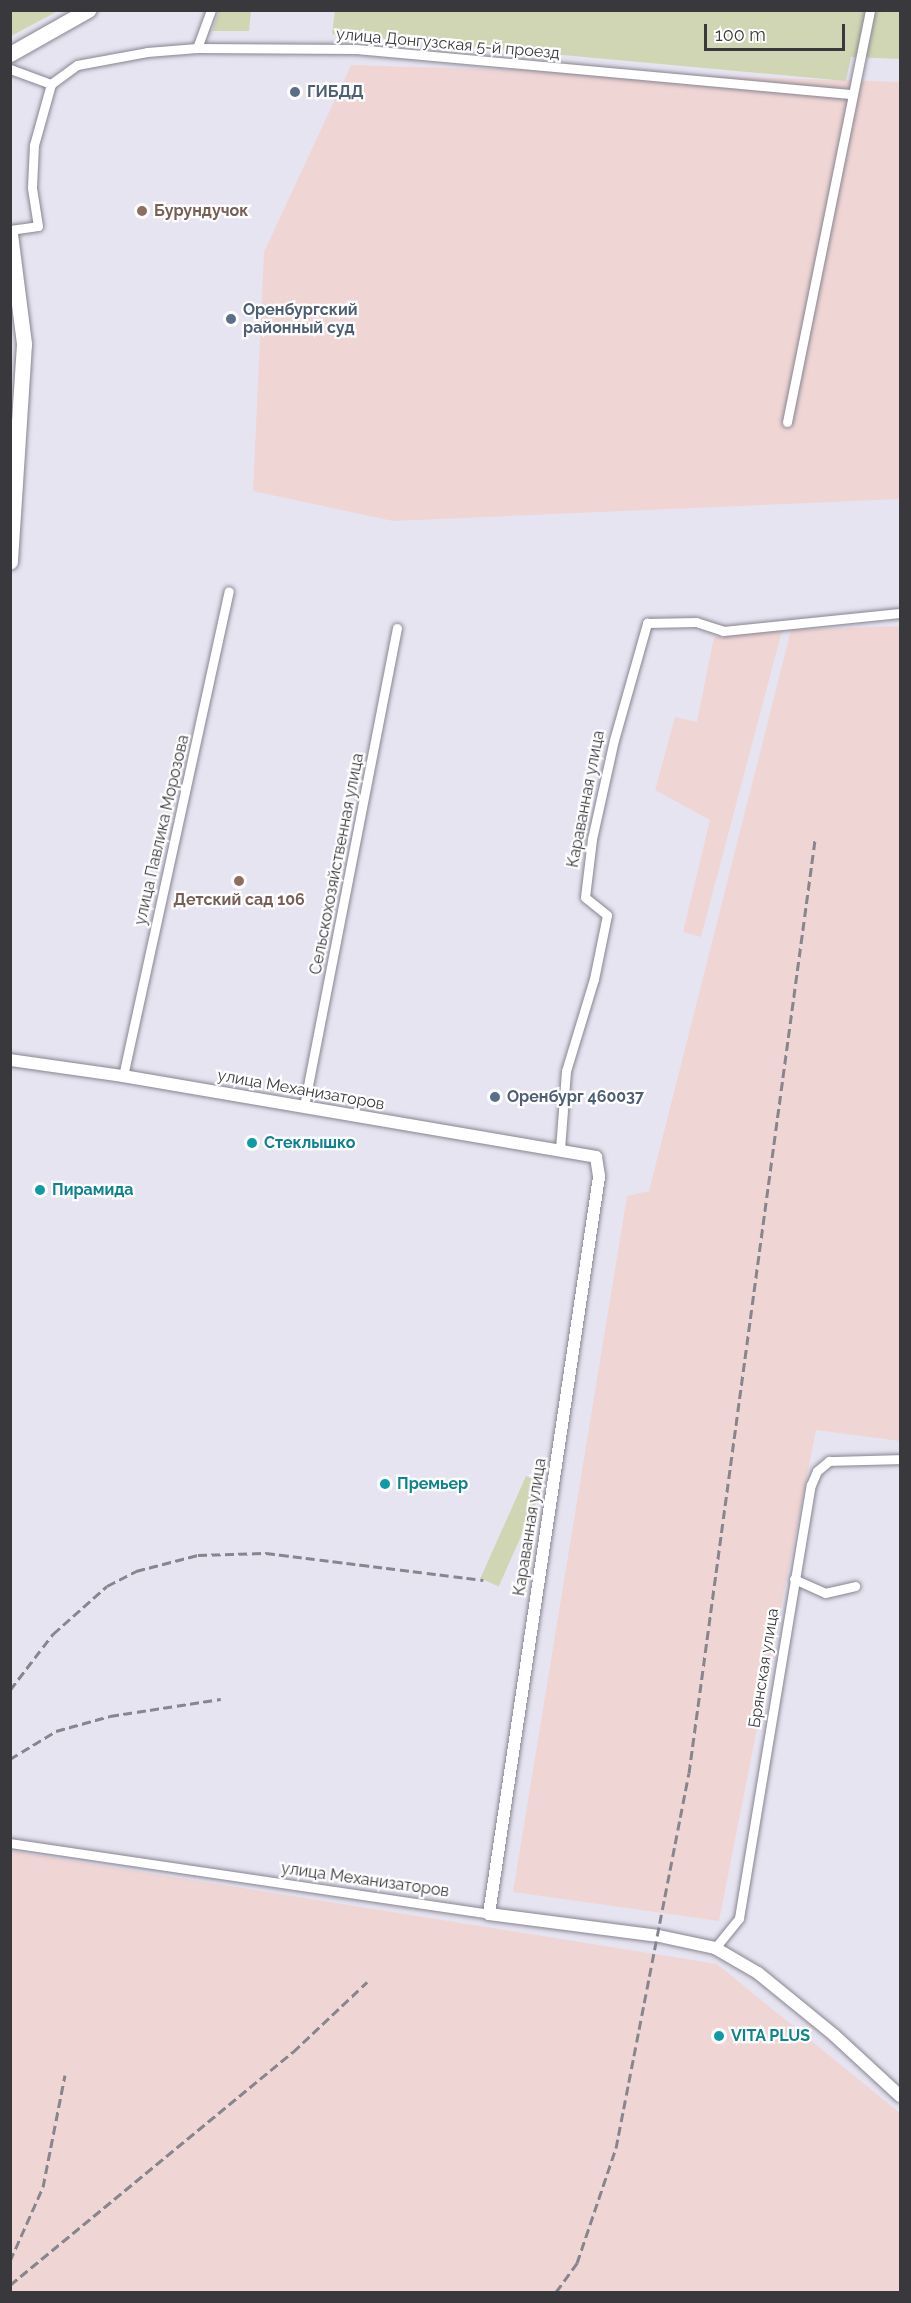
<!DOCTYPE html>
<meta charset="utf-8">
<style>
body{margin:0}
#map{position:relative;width:911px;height:2303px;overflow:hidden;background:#e7e4f1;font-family:Raleway,sans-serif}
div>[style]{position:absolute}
.commercial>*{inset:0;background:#f0d5d5}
.green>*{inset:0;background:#d0d6b4;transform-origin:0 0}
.roads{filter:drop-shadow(0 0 2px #888590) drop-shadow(0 0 2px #888590)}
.minor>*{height:9px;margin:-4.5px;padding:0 4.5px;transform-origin:4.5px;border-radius:4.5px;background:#fff}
.tertiary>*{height:12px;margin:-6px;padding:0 6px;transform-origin:6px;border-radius:6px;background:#fff}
.trunk>*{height:15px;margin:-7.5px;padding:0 7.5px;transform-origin:7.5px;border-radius:7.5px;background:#fff}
.rail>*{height:3px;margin-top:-1.5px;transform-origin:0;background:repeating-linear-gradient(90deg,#87858d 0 9px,transparent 0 13.5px)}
.dots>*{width:16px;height:16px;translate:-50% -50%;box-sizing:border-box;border:3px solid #fff;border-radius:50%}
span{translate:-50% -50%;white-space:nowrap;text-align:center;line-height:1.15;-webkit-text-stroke:4.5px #fff;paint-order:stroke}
.street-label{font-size:16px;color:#39383d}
.service-label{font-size:16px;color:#4e5e75;font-weight:700}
.left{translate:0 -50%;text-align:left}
.education-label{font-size:16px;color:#785e54;font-weight:700}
.culture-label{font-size:16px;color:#0d838f;font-weight:700}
.frame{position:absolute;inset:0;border:12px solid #39383d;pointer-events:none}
.scale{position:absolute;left:704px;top:24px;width:141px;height:27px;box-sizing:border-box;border:3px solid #39383d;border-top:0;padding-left:8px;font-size:18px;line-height:21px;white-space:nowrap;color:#39383d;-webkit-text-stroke:4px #fff;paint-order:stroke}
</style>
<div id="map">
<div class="commercial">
<i style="clip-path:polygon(351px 65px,900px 82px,900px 499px,393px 521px,253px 491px,264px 252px)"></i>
<i style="clip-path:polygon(900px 626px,900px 1441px,816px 1430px,719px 1921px,513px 1892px,627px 1196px,649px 1191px,791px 630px)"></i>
<i style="clip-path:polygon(783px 627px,701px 937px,683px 932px,710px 820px,655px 790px,675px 717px,697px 722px,714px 637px)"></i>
<i style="clip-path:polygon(11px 1851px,717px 1964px,900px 2113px,900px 2292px,11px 2292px)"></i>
</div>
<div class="green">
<i style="clip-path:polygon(11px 10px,58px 10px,58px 11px,11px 36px)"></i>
<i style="clip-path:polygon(335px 10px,900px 10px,900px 59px,851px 57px,846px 81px,332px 34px)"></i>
<i style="clip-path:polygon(219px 11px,251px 11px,249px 31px,212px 31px)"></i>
<i style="left:526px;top:1476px;width:20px;height:112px;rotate:24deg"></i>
</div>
<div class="roads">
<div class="minor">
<i style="left:197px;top:48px;width:40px;rotate:-69.8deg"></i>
<i style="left:10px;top:69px;width:44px;rotate:20.1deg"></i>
<i style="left:51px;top:84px;width:32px;rotate:-36deg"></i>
<i style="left:77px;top:65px;width:71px;rotate:-10.5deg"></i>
<i style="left:147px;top:52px;width:50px;rotate:-4.6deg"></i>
<i style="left:197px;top:48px;width:159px;rotate:0.4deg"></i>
<i style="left:356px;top:49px;width:496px;rotate:5.2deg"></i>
<i style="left:10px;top:230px;width:28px;rotate:-8deg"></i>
<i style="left:38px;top:226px;width:39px;rotate:-99deg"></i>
<i style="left:32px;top:187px;width:42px;rotate:-87.3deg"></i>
<i style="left:34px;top:145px;width:63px;rotate:-74.4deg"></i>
<i style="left:787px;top:422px;width:420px;rotate:-78.6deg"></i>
<i style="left:123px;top:1076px;width:496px;rotate:-77.7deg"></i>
<i style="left:304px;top:1106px;width:487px;rotate:-79deg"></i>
<i style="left:560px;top:1149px;width:78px;rotate:-85.6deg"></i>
<i style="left:566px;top:1071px;width:96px;rotate:-73.1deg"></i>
<i style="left:594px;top:979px;width:65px;rotate:-78.5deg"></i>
<i style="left:607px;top:915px;width:28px;rotate:-141deg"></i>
<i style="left:585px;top:897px;width:58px;rotate:-83.1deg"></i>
<i style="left:592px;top:839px;width:101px;rotate:-77.5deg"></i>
<i style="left:614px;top:740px;width:122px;rotate:-74.2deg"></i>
<i style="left:647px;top:623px;width:49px;rotate:-1.2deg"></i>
<i style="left:696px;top:622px;width:28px;rotate:18deg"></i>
<i style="left:723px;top:631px;width:178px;rotate:-5.8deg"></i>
<i style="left:794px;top:1579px;width:34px;rotate:24deg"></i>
<i style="left:825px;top:1593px;width:31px;rotate:-13deg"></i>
<i style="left:10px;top:1843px;width:484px;rotate:8.4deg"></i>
<i style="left:715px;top:1948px;width:38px;rotate:-51deg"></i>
<i style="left:739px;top:1918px;width:439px;rotate:-80.6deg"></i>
<i style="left:811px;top:1485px;width:15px;rotate:-67deg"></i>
<i style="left:817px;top:1471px;width:16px;rotate:-40deg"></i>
<i style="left:829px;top:1461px;width:71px;rotate:-1.6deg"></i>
</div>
<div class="tertiary">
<i style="left:10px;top:1060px;width:114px;rotate:8.1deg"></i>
<i style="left:123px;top:1076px;width:480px;rotate:9.7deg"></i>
<i style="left:596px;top:1157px;width:20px;rotate:81deg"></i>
<i style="left:599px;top:1177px;width:745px;rotate:98.49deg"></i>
<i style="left:489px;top:1914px;width:171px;rotate:7.4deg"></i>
<i style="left:659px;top:1936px;width:57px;rotate:12.1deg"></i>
<i style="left:715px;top:1948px;width:50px;rotate:30.2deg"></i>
<i style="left:758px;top:1973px;width:98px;rotate:39.2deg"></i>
<i style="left:834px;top:2035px;width:90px;rotate:42.7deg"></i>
</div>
<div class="trunk">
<i style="left:10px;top:54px;width:90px;rotate:-29.4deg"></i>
<i style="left:10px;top:234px;width:111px;rotate:82.7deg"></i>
<i style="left:24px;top:344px;width:218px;rotate:93.7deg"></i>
</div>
</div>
<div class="rail">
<i style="left:10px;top:1690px;width:71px;rotate:-52.5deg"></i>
<i style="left:53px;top:1634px;width:72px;rotate:-41.6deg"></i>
<i style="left:107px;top:1586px;width:33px;rotate:-27deg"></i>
<i style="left:136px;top:1571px;width:64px;rotate:-14.5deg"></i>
<i style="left:198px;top:1555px;width:68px;rotate:-1.7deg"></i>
<i style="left:266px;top:1553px;width:219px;rotate:7.1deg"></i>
<i style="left:10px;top:1759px;width:54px;rotate:-31.3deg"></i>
<i style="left:56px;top:1731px;width:56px;rotate:-15.5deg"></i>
<i style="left:110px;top:1716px;width:112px;rotate:-8.7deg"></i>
<i style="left:10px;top:2261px;width:81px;rotate:-66deg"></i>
<i style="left:43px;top:2187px;width:114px;rotate:-78.9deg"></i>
<i style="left:10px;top:2285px;width:367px;rotate:-39.5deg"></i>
<i style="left:293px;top:2052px;width:102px;rotate:-43.4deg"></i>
<i style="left:556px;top:2292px;width:36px;rotate:-54deg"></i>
<i style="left:577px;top:2263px;width:121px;rotate:-71.3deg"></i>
<i style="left:616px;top:2148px;width:382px;rotate:-79deg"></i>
<i style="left:689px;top:1773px;width:941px;rotate:-82.31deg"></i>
</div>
<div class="dots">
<i style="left:295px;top:92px;background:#5c6f8a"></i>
<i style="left:142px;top:211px;background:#8d6e63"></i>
<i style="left:231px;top:319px;background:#5c6f8a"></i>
<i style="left:239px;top:881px;background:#8d6e63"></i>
<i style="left:495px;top:1097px;background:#5c6f8a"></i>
<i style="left:252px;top:1143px;background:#0f9aa8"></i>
<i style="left:40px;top:1190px;background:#0f9aa8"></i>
<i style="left:385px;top:1484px;background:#0f9aa8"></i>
<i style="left:719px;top:2036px;background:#0f9aa8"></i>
</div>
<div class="street-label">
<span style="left:448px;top:44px;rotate:5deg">улица Донгузская 5-й проезд</span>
<span style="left:586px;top:799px;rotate:-79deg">Караванная улица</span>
<span style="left:162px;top:830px;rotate:-77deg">улица Павлика Морозова</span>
<span style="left:337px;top:864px;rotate:-79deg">Сельскохозяйственная улица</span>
<span style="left:301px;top:1090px;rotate:10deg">улица Механизаторов</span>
<span style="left:530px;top:1527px;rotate:-81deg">Караванная улица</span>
<span style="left:764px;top:1668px;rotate:-81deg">Брянская улица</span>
<span style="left:365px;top:1880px;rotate:8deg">улица Механизаторов</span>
</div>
<div class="service-label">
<span class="left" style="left:307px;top:92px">ГИБДД</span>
<span class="left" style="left:243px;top:319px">Оренбургский<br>районный суд</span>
<span class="left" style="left:507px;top:1097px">Оренбург 460037</span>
</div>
<div class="education-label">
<span class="left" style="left:154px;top:211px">Бурундучок</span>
<span style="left:239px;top:900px">Детский сад 106</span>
</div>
<div class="culture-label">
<span class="left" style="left:264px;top:1143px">Стеклышко</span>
<span class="left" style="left:52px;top:1190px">Пирамида</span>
<span class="left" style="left:397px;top:1484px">Премьер</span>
<span class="left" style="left:731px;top:2036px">VITA PLUS</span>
</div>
<div class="frame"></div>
<div class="scale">100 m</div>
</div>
